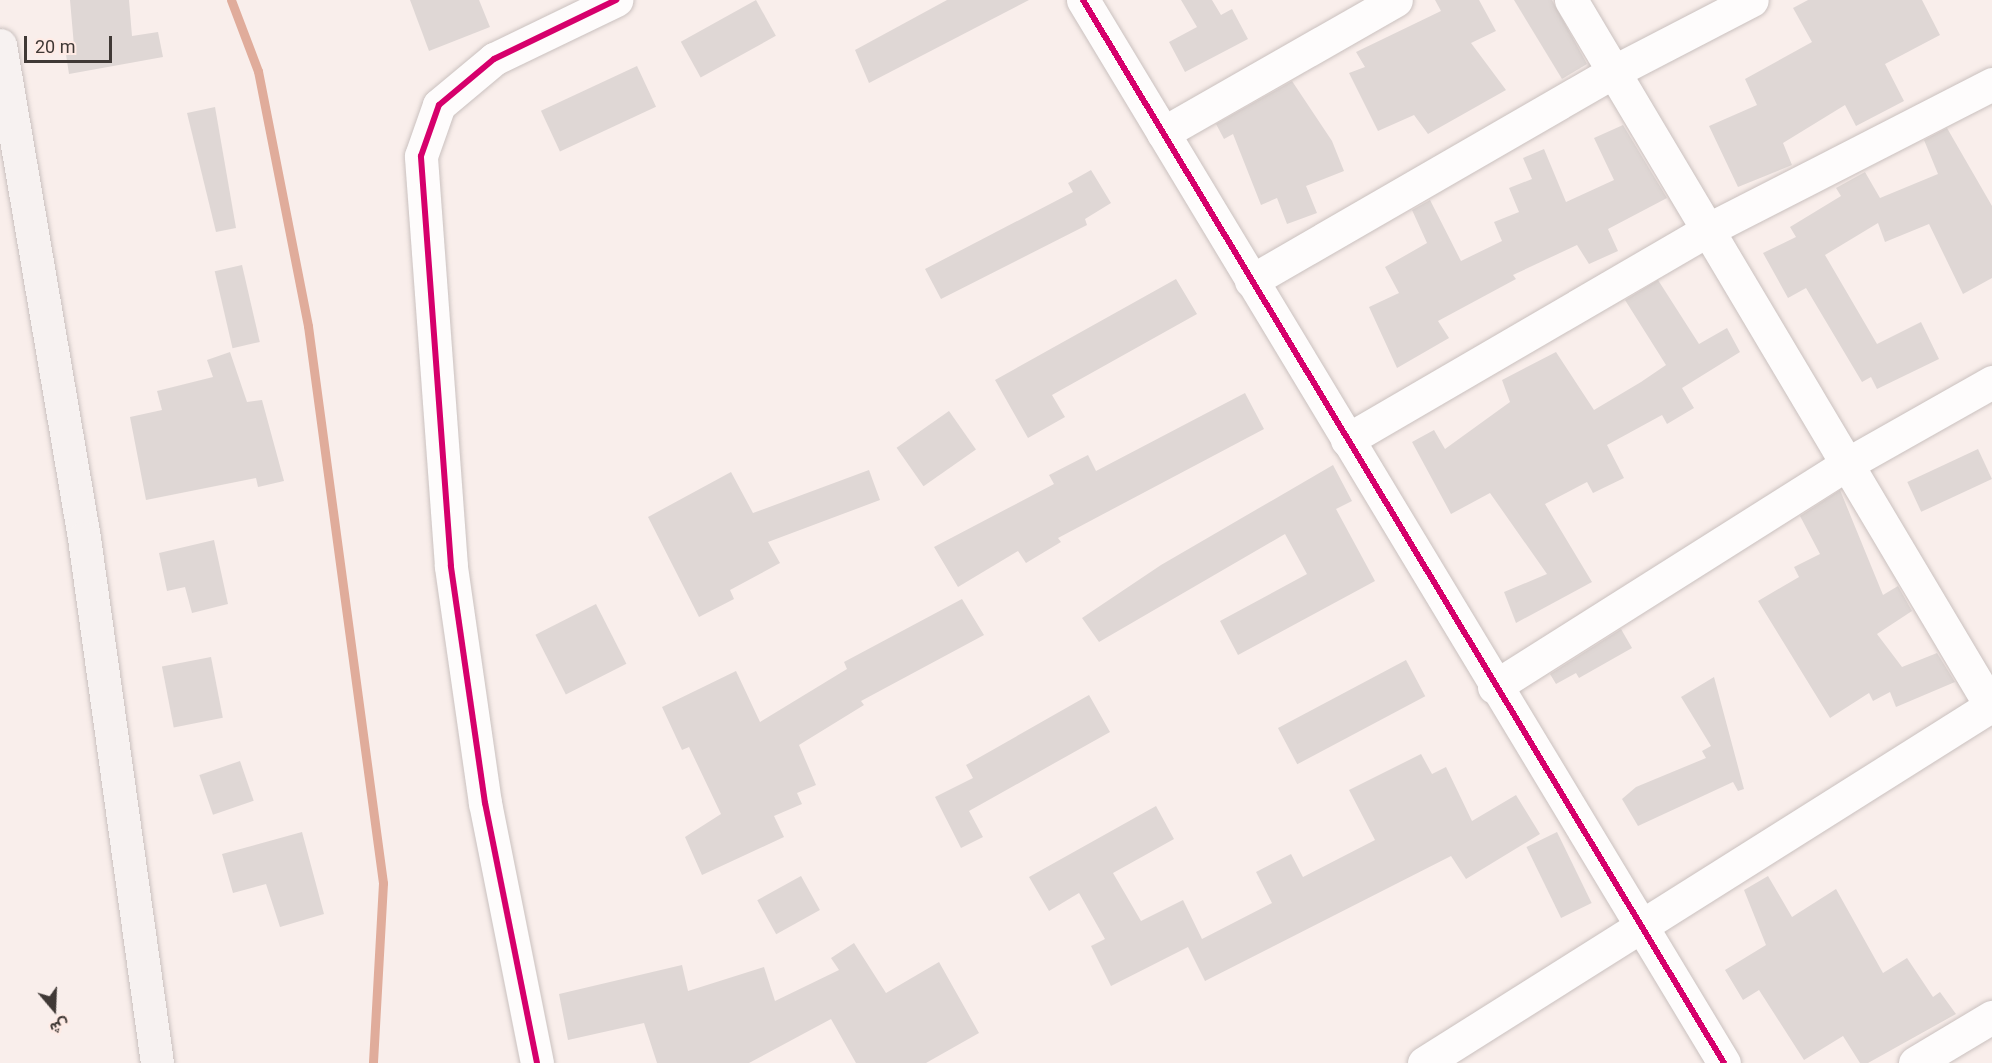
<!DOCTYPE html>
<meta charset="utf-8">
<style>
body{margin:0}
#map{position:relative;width:1992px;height:1063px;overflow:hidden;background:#f9eeeb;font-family:Roboto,Vazirmatn,sans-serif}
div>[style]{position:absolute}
.stream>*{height:9px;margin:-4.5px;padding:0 4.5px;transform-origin:4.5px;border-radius:4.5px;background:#e0ac9b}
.building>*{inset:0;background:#dfd7d5;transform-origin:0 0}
.roads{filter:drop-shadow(0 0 2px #cac1bf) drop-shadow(0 0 2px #cac1bf)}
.street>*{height:33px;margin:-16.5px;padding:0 16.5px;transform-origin:16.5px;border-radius:16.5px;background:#fefcfc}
.secondary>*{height:33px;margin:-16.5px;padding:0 16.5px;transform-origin:16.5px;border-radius:16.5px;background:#f7f2f1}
.cycleway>*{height:6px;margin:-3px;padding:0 3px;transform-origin:3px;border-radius:3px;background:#d6006c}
span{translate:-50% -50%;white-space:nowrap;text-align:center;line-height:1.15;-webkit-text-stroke:4.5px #ffebe5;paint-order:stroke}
.north{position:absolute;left:24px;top:979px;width:60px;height:60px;-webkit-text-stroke:4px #ffebe5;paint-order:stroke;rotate:161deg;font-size:16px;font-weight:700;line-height:24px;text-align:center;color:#403936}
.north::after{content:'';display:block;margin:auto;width:21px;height:27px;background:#403936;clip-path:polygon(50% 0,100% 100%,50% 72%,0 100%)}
.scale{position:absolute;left:24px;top:36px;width:88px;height:27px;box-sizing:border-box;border:3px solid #403936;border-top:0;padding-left:8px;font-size:18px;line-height:21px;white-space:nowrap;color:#403936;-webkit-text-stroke:4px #ffebe5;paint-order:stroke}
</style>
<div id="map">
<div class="stream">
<i style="left:231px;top:0;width:76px;rotate:69.2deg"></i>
<i style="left:258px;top:71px;width:260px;rotate:78.9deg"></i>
<i style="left:308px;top:326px;width:562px;rotate:82.33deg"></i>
<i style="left:383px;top:883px;width:180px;rotate:93.2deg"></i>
</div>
<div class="building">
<i style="clip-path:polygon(70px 0,129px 0,132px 36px,158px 32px,163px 57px,69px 74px,65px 48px,74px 46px)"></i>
<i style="clip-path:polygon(410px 0,479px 0,490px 27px,429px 51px)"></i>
<i style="left:756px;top:0;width:41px;height:86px;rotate:61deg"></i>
<i style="clip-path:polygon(947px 0,1029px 0,869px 83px,855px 50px)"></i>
<i style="clip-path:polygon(1181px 0,1212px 0,1221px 15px,1232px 9px,1248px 39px,1185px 72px,1169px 42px,1197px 27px)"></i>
<i style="clip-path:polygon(1435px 0,1479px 0,1496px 31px,1471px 43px,1506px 90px,1428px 134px,1414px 115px,1378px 131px,1349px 73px,1365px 67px,1356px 52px,1441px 11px)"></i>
<i style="clip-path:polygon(1514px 0,1552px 0,1587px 64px,1562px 79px)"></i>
<i style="clip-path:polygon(1808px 0,1922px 0,1940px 35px,1885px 64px,1904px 101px,1856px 126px,1845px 105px,1783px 143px,1792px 165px,1738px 187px,1709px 126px,1757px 105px,1745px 79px,1812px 42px,1793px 8px)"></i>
<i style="left:637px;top:66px;width:45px;height:106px;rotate:65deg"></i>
<i style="clip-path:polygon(1292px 81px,1332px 141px,1344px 171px,1306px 186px,1317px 213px,1287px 224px,1277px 198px,1261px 205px,1233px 134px,1224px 139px,1216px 124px)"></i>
<i style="clip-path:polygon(215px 107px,236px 228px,216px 232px,187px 113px)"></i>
<i style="clip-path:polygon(1623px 125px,1667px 198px,1608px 229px,1618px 251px,1589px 264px,1577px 245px,1513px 275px,1516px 279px,1438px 321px,1449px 338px,1397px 368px,1369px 307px,1399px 293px,1385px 267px,1427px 243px,1412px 210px,1430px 200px,1461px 261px,1502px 241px,1494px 222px,1519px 212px,1509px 188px,1532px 179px,1523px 158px,1544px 149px,1566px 202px,1614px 180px,1594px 138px)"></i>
<i style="clip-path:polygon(1947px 128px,1992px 206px,1992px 278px,1963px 294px,1929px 224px,1885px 242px,1878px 223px,1825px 255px,1877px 344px,1921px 322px,1939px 359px,1877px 389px,1871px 377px,1862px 382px,1806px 288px,1788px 298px,1763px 253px,1796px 237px,1790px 227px,1841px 196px,1836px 188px,1865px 172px,1880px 198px,1938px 174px,1924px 140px)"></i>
<i style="clip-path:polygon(1091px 170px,1111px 203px,1085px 219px,1087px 225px,941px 299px,925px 269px,1073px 192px,1068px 183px)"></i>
<i style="left:242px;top:265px;width:79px;height:28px;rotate:77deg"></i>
<i style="clip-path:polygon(1176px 279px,1197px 314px,1052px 395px,1065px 417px,1028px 438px,995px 380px)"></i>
<i style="clip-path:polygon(1658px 280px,1699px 344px,1727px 328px,1740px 352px,1682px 388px,1694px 408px,1667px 424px,1662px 415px,1607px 445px,1624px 478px,1593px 493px,1587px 482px,1545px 504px,1592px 582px,1516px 623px,1504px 592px,1547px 574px,1490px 493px,1451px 514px,1412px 442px,1434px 430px,1445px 449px,1510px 402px,1502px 380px,1556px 352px,1594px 410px,1641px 382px,1666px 365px,1625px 300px)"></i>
<i style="clip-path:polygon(230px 352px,247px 402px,262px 400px,284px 481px,258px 487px,256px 478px,146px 500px,130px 417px,162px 410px,157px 391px,213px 377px,207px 360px)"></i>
<i style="clip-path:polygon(1245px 393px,1264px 429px,1058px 538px,1061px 542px,1026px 563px,1018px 551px,958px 587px,934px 547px,1054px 484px,1049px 475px,1088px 455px,1096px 471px)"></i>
<i style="left:949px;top:411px;width:47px;height:64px;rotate:55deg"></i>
<i style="left:1978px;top:449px;width:33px;height:78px;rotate:65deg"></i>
<i style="clip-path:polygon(1333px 465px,1352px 501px,1336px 509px,1375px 581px,1238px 655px,1220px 621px,1307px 574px,1285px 534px,1099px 642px,1082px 618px,1161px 565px)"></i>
<i style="clip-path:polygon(869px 470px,880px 500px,768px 542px,780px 563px,730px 590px,734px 599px,699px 617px,648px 517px,731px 472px,753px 513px)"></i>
<i style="clip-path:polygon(1840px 490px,1883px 595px,1898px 586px,1912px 611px,1877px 634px,1902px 667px,1937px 653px,1955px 682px,1896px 707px,1890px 692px,1873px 701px,1869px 693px,1830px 718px,1758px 601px,1799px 577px,1794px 567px,1820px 554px,1800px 516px)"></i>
<i style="clip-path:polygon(214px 540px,228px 604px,192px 613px,185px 587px,167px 591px,159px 553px)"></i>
<i style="clip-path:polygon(962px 599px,984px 635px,861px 701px,864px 705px,799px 745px,816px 785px,797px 793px,802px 804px,774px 816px,784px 837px,702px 875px,685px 837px,721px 814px,689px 747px,682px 750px,662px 707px,736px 671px,760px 722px,847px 669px,844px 662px)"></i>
<i style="left:596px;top:604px;width:67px;height:68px;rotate:63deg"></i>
<i style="clip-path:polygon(1621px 629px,1632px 648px,1579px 678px,1576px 673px,1556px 684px,1550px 674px)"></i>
<i style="left:211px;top:657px;width:62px;height:50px;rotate:79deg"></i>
<i style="left:1406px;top:660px;width:41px;height:145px;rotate:62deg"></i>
<i style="clip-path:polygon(1714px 677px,1744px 789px,1738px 791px,1733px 782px,1638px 826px,1622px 799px,1636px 787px,1706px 758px,1702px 751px,1711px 746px,1681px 697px)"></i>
<i style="clip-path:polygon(1089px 695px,1110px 732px,969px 811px,983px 837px,961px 848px,935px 797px,973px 778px,966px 765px)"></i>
<i style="clip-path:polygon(1421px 754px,1432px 774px,1446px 767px,1472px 821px,1516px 795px,1540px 834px,1466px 879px,1451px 856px,1205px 981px,1188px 947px,1111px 986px,1091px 946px,1105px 939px,1079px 893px,1049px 911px,1029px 877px,1156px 806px,1174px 839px,1113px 873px,1141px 921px,1183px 900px,1202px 939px,1272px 903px,1256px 872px,1291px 854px,1303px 877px,1375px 840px,1349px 790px)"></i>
<i style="left:240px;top:761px;width:42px;height:43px;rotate:71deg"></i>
<i style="clip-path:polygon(302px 832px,324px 914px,280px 927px,266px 884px,233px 893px,222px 854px)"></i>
<i style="left:1557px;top:832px;width:79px;height:34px;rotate:64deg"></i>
<i style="left:801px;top:876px;width:39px;height:50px;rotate:61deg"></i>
<i style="clip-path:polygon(1768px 876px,1792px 917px,1836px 889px,1883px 973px,1907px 958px,1933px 997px,1940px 992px,1956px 1014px,1868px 1063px,1860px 1063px,1843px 1036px,1804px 1060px,1759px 990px,1743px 1000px,1725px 970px,1766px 945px,1744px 890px)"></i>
<i style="clip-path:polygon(854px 943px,886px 993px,939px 962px,979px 1033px,926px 1063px,856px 1063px,831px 1019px,749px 1063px,657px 1063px,644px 1023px,568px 1040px,559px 994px,682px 965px,688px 991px,764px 967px,775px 1001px,839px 970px,831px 958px)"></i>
</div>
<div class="roads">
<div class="street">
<i style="left:1083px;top:0;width:1241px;rotate:58.91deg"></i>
<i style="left:1571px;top:0;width:824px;rotate:59.26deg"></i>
<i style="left:1163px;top:133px;width:268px;rotate:-29.7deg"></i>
<i style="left:1251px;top:281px;width:420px;rotate:-30deg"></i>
<i style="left:1615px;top:71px;width:154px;rotate:-27.4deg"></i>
<i style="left:1347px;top:440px;width:421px;rotate:-30.2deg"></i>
<i style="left:1711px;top:228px;width:316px;rotate:-27.1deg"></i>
<i style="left:1494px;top:687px;width:418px;rotate:-32.3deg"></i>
<i style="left:1847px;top:464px;width:167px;rotate:-29.5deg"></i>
<i style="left:537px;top:1063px;width:265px;rotate:-101.3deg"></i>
<i style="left:485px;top:803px;width:239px;rotate:-98.2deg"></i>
<i style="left:451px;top:566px;width:411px;rotate:-94.2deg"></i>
<i style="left:421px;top:156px;width:54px;rotate:-70.6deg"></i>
<i style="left:439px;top:105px;width:72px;rotate:-39.9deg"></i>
<i style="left:494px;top:59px;width:136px;rotate:-25.8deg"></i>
<i style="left:1424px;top:1063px;width:671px;rotate:-32.22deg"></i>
<i style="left:1915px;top:1063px;width:90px;rotate:-30.9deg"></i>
</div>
<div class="secondary">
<i style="left:0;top:45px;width:500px;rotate:80.33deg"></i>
<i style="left:84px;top:538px;width:530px;rotate:82.08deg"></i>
</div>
</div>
<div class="cycleway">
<i style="left:1083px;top:0;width:1241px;rotate:58.91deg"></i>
<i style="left:537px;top:1063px;width:265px;rotate:-101.3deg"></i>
<i style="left:485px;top:803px;width:239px;rotate:-98.2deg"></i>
<i style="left:451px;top:566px;width:411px;rotate:-94.2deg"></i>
<i style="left:421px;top:156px;width:54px;rotate:-70.6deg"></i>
<i style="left:439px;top:105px;width:72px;rotate:-39.9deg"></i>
<i style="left:494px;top:59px;width:136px;rotate:-25.8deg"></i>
</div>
<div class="north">ش</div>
<div class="scale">20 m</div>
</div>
